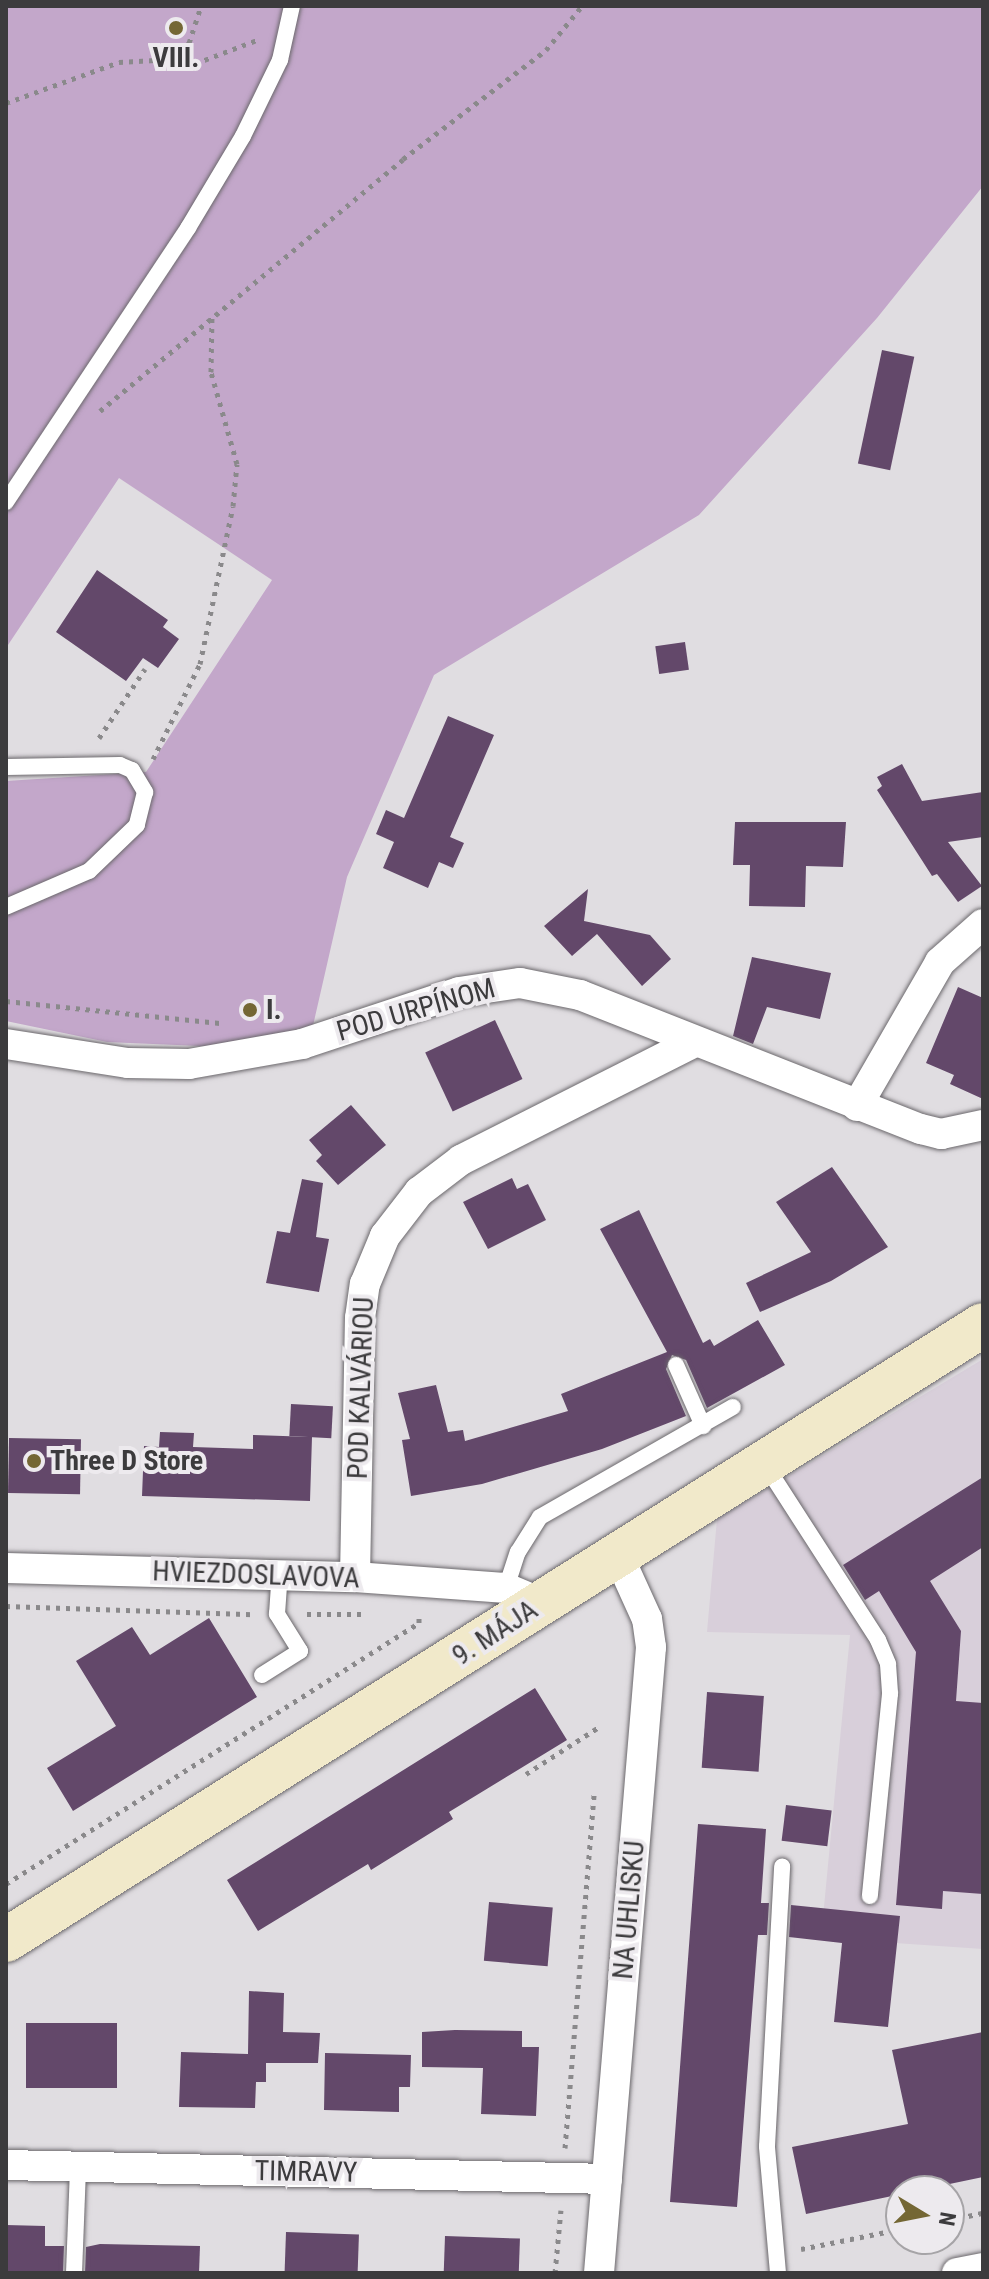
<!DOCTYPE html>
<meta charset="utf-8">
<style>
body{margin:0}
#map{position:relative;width:989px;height:2279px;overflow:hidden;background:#e0dde1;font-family:"Roboto Condensed",sans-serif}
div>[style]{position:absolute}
.built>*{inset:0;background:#d8cfda}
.green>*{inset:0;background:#c3a7ca}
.building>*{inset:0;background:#63486a;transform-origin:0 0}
.path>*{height:5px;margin-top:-2.5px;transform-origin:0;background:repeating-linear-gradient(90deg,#8a898b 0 4px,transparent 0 10px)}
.roads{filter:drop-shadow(0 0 2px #6b686c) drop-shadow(0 0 2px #6b686c)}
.service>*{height:16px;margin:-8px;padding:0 8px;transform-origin:8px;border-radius:8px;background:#fff}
.minor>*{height:30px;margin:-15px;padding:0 15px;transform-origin:15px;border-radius:15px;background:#fff}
.secondary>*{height:44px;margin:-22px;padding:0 22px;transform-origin:22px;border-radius:22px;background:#f1e9ca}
.dots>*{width:22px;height:22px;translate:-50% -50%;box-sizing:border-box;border:4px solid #edeaee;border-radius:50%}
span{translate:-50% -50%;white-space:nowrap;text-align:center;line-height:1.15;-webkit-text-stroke:8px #edeaee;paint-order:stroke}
.poi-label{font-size:28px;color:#3c3b3d;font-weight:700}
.left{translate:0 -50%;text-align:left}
.street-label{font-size:28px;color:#3c3b3d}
.frame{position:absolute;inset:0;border:8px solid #3c3b3d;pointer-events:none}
.north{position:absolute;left:885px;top:2175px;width:80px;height:80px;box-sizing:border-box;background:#edeaee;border:2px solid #a6a4a7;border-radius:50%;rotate:100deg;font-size:22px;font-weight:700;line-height:32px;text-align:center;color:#3c3b3d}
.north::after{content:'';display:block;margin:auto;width:28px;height:36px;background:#746734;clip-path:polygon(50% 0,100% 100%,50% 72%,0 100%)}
</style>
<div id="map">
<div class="built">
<i style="clip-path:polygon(983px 1359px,983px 1949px,821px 1938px,850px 1635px,707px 1632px,717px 1519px)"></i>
</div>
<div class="green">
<i style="clip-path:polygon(6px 6px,983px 6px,983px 186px,877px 318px,699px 515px,434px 675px,347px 877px,312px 1030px,223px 1047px,107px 1042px,6px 1021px,6px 781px,146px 772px,272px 580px,119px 478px,6px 648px)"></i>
</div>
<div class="building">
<i style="left:882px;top:350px;width:33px;height:116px;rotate:12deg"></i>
<i style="clip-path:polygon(97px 570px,168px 620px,163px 627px,179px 639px,158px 668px,143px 658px,126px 681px,56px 632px)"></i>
<i style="left:685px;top:642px;width:28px;height:30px;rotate:82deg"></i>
<i style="clip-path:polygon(448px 716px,494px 735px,450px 837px,464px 843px,453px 868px,439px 862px,428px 888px,383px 868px,394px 842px,376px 834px,386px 810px,404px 818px)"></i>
<i style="clip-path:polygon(902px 764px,922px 801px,983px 792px,983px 837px,948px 842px,982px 886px,958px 902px,937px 874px,932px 876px,877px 790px,882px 786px,877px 777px)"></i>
<i style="clip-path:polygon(735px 822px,846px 822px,843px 867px,806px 866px,805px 907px,749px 906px,750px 865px,733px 865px)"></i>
<i style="clip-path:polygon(588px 889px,584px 921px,650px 935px,671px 959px,642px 986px,597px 934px,572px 956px,544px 926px)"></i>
<i style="clip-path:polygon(752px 957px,831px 973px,820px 1019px,767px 1007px,753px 1044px,733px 1036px)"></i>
<i style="clip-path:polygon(958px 987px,983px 998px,983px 1099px,950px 1084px,954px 1075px,926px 1063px)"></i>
<i style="left:495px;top:1020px;width:65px;height:77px;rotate:65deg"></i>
<i style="clip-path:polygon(351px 1105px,386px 1145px,338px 1185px,316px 1161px,322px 1155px,309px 1140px)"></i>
<i style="clip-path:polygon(832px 1167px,888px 1247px,831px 1281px,760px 1312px,746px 1283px,811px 1252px,776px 1202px)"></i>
<i style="clip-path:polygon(512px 1178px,517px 1189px,528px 1184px,546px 1220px,488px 1249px,463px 1202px)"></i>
<i style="clip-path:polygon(302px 1179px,323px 1183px,316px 1237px,329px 1239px,319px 1292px,266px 1283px,277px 1231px,290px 1233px)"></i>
<i style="clip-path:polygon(639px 1210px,703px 1343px,710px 1339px,714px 1346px,758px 1320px,785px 1365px,707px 1408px,686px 1360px,672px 1355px,666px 1369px,686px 1416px,602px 1449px,482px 1484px,411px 1496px,402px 1440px,410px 1439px,398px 1393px,436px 1385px,448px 1432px,463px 1430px,465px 1441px,568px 1411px,561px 1394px,667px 1352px,600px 1229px)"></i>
<i style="left:291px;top:1404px;width:42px;height:32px;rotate:3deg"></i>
<i style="clip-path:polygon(160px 1432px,194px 1433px,193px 1447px,253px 1449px,253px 1435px,312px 1437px,310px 1501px,142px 1496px,144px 1446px,159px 1447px)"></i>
<i style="left:9px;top:1438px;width:72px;height:55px;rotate:1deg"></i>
<i style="clip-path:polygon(983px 1477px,983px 1547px,930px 1581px,961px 1631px,956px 1701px,983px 1703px,983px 1894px,943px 1891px,942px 1909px,896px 1905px,916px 1652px,879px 1591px,865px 1600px,843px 1565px)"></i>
<i style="clip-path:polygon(209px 1618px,257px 1697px,73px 1811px,47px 1768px,116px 1726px,76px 1661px,132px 1627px,150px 1655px)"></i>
<i style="clip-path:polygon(535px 1688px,567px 1740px,449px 1812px,453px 1819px,371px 1870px,368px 1864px,258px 1931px,227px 1880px)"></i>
<i style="left:707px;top:1692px;width:57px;height:76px;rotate:4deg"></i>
<i style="left:786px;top:1805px;width:46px;height:36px;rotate:7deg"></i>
<i style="clip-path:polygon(698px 1824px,766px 1829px,761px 1903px,769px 1903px,767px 1935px,758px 1935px,737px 2207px,670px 2202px)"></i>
<i style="left:489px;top:1902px;width:64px;height:59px;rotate:5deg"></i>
<i style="clip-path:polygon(791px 1905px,900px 1916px,888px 2027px,834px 2022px,842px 1943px,789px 1937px)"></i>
<i style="clip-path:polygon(249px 1991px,284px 1993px,283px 2032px,320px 2033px,318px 2063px,266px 2063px,266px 2082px,256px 2082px,255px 2108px,179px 2107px,181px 2052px,248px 2054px)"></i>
<i style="left:26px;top:2023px;width:91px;height:65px"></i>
<i style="clip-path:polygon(455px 2030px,522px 2031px,522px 2047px,539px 2047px,536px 2116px,481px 2114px,483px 2068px,422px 2067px,422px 2032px)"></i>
<i style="clip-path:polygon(983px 2032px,983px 2177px,806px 2214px,792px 2147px,908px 2124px,892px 2050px)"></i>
<i style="clip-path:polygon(325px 2053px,411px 2055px,410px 2087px,399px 2087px,399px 2112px,324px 2110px)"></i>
<i style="clip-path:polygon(6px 2225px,45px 2226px,45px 2246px,64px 2246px,63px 2273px,6px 2273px)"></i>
<i style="left:286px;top:2232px;width:73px;height:41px;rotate:2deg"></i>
<i style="left:445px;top:2236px;width:75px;height:37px;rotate:2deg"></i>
<i style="clip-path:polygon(100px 2244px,200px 2246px,199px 2273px,85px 2273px,86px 2247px)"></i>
</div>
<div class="path">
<i style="left:174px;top:59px;width:14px;rotate:34deg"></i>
<i style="left:186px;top:67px;width:76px;rotate:-20.8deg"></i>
<i style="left:6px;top:103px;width:120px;rotate:-19.9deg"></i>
<i style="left:119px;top:62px;width:55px;rotate:-3.1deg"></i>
<i style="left:174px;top:59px;width:22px;rotate:-47deg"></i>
<i style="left:189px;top:43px;width:39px;rotate:-72deg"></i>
<i style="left:100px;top:411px;width:394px;rotate:-39.7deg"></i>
<i style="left:403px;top:159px;width:180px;rotate:-37.3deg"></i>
<i style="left:546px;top:50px;width:57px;rotate:-50.7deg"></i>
<i style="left:99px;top:738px;width:83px;rotate:-56.3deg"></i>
<i style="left:153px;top:759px;width:106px;rotate:-63.7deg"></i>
<i style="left:200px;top:664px;width:161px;rotate:-78.2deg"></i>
<i style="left:233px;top:506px;width:42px;rotate:-84.6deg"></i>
<i style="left:237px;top:464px;width:96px;rotate:-105.8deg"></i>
<i style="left:211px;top:372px;width:56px;rotate:-89deg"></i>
<i style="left:6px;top:1001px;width:215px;rotate:5.9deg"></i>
<i style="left:6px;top:1606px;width:247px;rotate:1.9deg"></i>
<i style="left:307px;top:1614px;width:54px"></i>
<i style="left:526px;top:1774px;width:87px;rotate:-32.8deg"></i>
<i style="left:6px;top:1884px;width:489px;rotate:-32.3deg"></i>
<i style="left:419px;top:1623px;width:10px;rotate:-90deg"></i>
<i style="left:565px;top:2148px;width:356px;rotate:-85.3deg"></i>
<i style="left:949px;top:2220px;width:35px;rotate:-12deg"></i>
<i style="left:801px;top:2249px;width:102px;rotate:-11.3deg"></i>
<i style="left:555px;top:2273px;width:63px;rotate:-84.6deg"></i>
</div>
<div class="roads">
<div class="service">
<i style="left:6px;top:502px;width:329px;rotate:-56.4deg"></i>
<i style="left:188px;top:228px;width:107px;rotate:-59.1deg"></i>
<i style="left:243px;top:136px;width:85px;rotate:-64deg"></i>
<i style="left:280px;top:60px;width:55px;rotate:-77.5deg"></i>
<i style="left:6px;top:767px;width:114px;rotate:-1deg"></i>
<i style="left:120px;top:765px;width:13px;rotate:23deg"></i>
<i style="left:132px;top:770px;width:26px;rotate:59deg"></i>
<i style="left:145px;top:792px;width:34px;rotate:104deg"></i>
<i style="left:137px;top:825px;width:66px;rotate:136.2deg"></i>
<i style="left:89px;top:871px;width:90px;rotate:156.6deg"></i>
<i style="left:676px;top:1365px;width:67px;rotate:66.1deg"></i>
<i style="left:766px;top:1466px;width:207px;rotate:57.2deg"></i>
<i style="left:878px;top:1640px;width:26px;rotate:67deg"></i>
<i style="left:888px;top:1664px;width:30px;rotate:86deg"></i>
<i style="left:890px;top:1694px;width:203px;rotate:95.7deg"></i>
<i style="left:506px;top:1588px;width:38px;rotate:-72deg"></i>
<i style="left:518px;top:1552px;width:41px;rotate:-57.8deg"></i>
<i style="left:540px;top:1517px;width:222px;rotate:-29.7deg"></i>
<i style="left:262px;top:1675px;width:45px;rotate:-32.3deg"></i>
<i style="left:300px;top:1651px;width:44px;rotate:-121.9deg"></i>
<i style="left:277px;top:1614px;width:39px;rotate:-86deg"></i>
<i style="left:74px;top:2273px;width:106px;rotate:-87.8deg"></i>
<i style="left:778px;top:2273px;width:127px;rotate:-95deg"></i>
<i style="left:767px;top:2146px;width:280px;rotate:-86.9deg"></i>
</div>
<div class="minor">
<i style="left:6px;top:1044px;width:123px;rotate:8.9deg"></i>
<i style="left:128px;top:1063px;width:61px;rotate:0.9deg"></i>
<i style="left:189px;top:1064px;width:115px;rotate:-10deg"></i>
<i style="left:302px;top:1044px;width:165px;rotate:-18.3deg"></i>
<i style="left:459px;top:992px;width:62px;rotate:-8.4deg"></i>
<i style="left:520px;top:983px;width:61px;rotate:11.3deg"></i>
<i style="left:580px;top:995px;width:366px;rotate:21.5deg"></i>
<i style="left:921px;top:1129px;width:21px;rotate:14deg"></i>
<i style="left:941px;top:1134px;width:43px;rotate:-12.1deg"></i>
<i style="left:857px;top:1106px;width:166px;rotate:-60deg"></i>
<i style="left:940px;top:962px;width:57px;rotate:-41.5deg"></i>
<i style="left:6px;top:1568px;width:349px;rotate:1.5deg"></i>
<i style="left:355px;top:1577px;width:151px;rotate:4.2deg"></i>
<i style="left:506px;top:1588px;width:38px;rotate:23deg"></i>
<i style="left:355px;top:1577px;width:259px;rotate:-88.9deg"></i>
<i style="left:360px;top:1318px;width:34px;rotate:-82deg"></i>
<i style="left:365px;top:1284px;width:52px;rotate:-67.4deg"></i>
<i style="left:385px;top:1236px;width:56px;rotate:-52.3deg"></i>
<i style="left:419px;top:1192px;width:53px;rotate:-37.3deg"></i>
<i style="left:461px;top:1160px;width:260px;rotate:-26.8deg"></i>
<i style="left:6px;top:2165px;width:601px;rotate:1.33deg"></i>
<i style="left:599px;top:2273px;width:628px;rotate:-85.25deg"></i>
<i style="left:651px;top:1647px;width:28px;rotate:-98deg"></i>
<i style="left:647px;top:1619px;width:72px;rotate:-114.4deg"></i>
<i style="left:957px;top:2273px;width:26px;rotate:-11deg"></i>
</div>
<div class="secondary">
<i style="left:6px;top:1940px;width:1154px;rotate:-32.19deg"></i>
</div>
</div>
<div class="dots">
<i style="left:176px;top:28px;background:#746734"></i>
<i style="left:250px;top:1010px;background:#746734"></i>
<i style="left:34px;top:1461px;background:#746734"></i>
</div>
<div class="poi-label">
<span style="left:176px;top:58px">VIII.</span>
<span class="left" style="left:266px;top:1010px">I.</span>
<span class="left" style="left:50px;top:1461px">Three D Store</span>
</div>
<div class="street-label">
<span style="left:416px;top:1010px;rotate:-16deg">POD URPÍNOM</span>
<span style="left:361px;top:1388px;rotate:-88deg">POD KALVÁRIOU</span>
<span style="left:256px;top:1575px;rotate:2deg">HVIEZDOSLAVOVA</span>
<span style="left:495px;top:1633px;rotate:-33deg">9. MÁJA</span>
<span style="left:629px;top:1910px;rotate:-85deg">NA UHLISKU</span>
<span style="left:306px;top:2172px;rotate:1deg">TIMRAVY</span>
</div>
<div class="frame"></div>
<div class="north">N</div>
</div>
